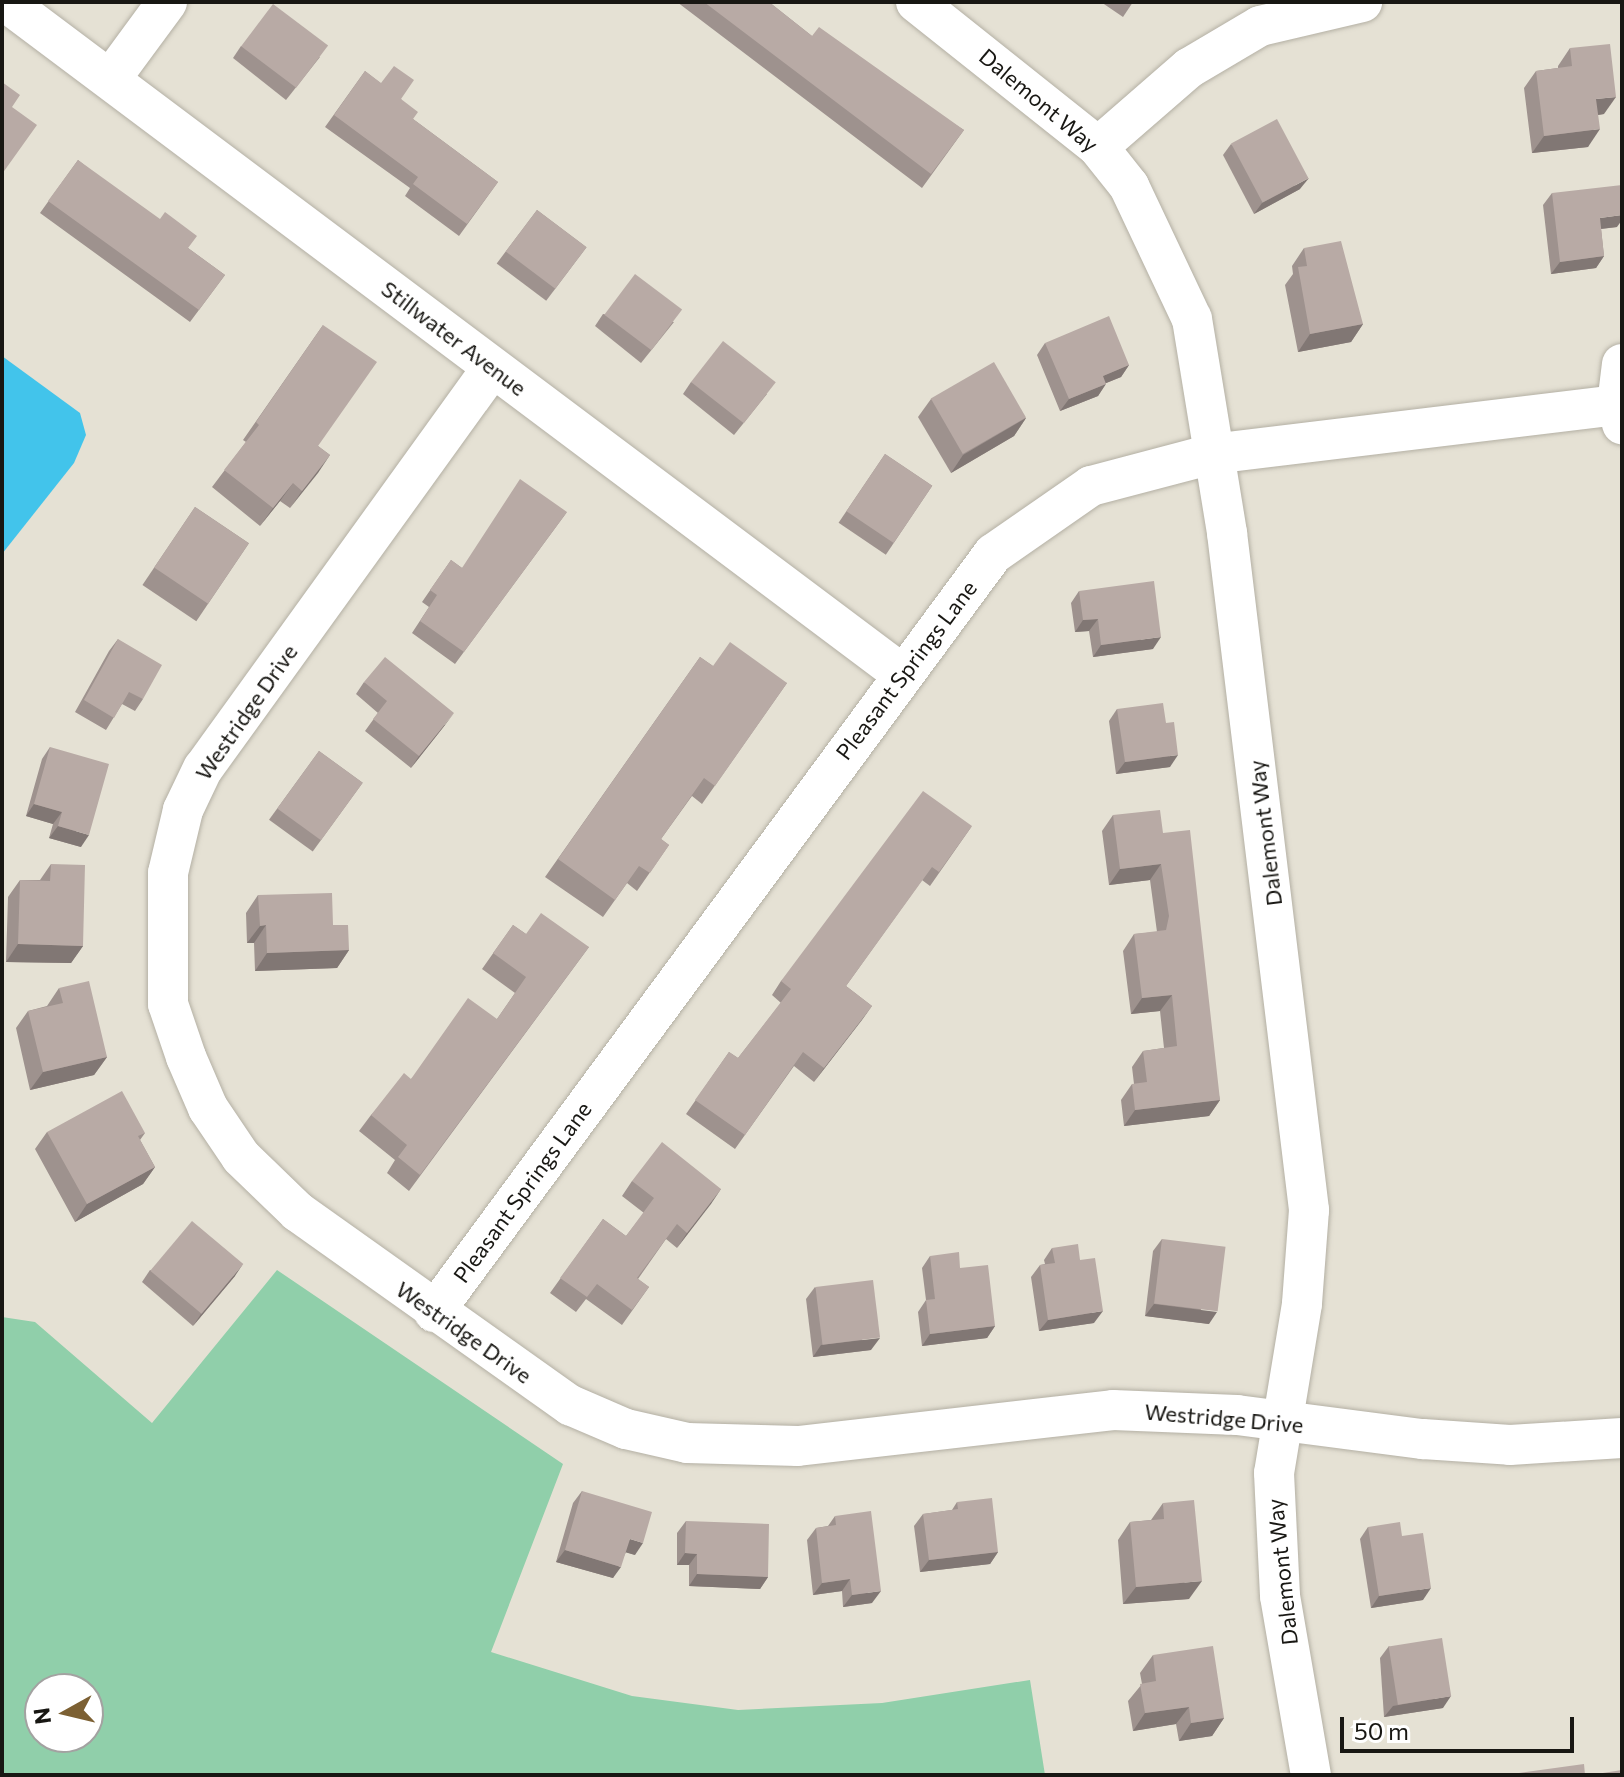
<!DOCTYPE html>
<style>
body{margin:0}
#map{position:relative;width:1624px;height:1777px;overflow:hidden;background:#e5e1d4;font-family:Commissioner,sans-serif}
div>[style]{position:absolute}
.green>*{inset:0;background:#90cfaa}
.water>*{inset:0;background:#42c4eb}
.roads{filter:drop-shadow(0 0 2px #b4b0a4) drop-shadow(0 0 2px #b4b0a4)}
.minor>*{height:40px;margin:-20px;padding:0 20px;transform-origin:20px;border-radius:20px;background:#fff}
.wall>*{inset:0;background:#9e928e;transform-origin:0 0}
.shaded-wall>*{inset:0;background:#817774}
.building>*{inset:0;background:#b8aaa5;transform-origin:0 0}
span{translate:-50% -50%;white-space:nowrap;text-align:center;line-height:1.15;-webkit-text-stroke:7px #fff;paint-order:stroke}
.street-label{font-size:22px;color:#181713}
.frame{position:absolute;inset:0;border:4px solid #181713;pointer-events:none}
.north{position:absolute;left:24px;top:1673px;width:80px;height:80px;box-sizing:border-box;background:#fff;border:2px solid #a3a2a1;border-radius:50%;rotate:262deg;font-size:22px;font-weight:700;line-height:32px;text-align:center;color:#181713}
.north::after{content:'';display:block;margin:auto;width:28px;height:36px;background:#7c6033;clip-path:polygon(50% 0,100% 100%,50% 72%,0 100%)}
.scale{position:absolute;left:1340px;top:1717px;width:234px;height:36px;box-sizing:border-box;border:4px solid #181713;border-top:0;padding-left:10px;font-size:24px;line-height:28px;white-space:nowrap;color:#181713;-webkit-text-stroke:6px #fff;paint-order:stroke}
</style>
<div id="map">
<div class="green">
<i style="clip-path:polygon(evenodd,277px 1270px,563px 1464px,491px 1652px,632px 1696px,738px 1710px,882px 1703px,1030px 1680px,1045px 1775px,2px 1775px,2px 1317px,35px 1322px,152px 1423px,277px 1270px,40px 1689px,88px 1689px,88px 1737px,40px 1737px,40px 1689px)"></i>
</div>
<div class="water">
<i style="clip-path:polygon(2px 356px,80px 413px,86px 435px,74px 463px,2px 554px)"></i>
</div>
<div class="roads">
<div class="minor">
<i style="left:6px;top:2px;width:1120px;rotate:36.87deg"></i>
<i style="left:916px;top:2px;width:233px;rotate:38.5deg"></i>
<i style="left:1098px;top:147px;width:50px;rotate:51.5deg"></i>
<i style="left:1129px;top:186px;width:147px;rotate:64.7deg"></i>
<i style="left:1192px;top:319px;width:217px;rotate:80.7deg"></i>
<i style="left:1227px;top:533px;width:682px;rotate:83.09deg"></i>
<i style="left:1309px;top:1210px;width:94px;rotate:94.3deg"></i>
<i style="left:1302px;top:1304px;width:171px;rotate:99.4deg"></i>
<i style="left:1274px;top:1473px;width:123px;rotate:87.2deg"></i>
<i style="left:1280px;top:1596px;width:182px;rotate:80.2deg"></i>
<i style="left:112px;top:77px;width:93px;rotate:-53.7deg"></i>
<i style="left:1098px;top:147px;width:121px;rotate:-41deg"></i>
<i style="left:1189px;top:68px;width:82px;rotate:-30.6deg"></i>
<i style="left:1260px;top:26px;width:105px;rotate:-13.2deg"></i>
<i style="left:1622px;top:364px;width:41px;rotate:97deg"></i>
<i style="left:1617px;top:405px;width:20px;rotate:75deg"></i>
<i style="left:492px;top:368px;width:493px;rotate:125.8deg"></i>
<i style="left:203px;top:768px;width:47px;rotate:115.5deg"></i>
<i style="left:183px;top:810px;width:65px;rotate:103.4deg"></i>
<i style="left:168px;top:873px;width:131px;rotate:90deg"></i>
<i style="left:168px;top:1004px;width:56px;rotate:71.2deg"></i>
<i style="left:186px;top:1057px;width:56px;rotate:66.7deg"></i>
<i style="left:208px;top:1108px;width:59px;rotate:56deg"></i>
<i style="left:241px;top:1157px;width:79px;rotate:44deg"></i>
<i style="left:298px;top:1212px;width:334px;rotate:35.4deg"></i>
<i style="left:570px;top:1405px;width:61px;rotate:23.2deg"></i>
<i style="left:626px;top:1429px;width:63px;rotate:12.9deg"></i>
<i style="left:687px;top:1443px;width:111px;rotate:1.5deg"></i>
<i style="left:798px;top:1446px;width:317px;rotate:-6.5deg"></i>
<i style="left:1113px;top:1410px;width:124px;rotate:2.3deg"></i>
<i style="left:1237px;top:1415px;width:188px;rotate:7.4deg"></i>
<i style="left:1423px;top:1439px;width:87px;rotate:3.9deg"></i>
<i style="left:1510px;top:1445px;width:112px;rotate:-3.6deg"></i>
<i style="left:434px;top:1312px;width:942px;rotate:-53.59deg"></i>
<i style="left:993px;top:554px;width:119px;rotate:-34.8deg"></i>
<i style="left:1091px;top:486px;width:125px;rotate:-14.8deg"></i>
<i style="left:1212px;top:454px;width:408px;rotate:-6.9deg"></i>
</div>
</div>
<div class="wall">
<i style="clip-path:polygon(677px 2px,769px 2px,812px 36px,964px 130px,922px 188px)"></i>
<i style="clip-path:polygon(1101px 2px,1133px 2px,1123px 17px)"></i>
<i style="clip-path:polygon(241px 46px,320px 57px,286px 100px,233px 58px)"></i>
<i style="clip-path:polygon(1570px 48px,1604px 114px,1598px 115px,1588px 147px,1532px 153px,1524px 88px,1536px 71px,1558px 68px,1558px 66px)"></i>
<i style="clip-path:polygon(365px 71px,401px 99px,413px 119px,498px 182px,459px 236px,405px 196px,410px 188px,325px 127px)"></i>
<i style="clip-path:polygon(1231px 144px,1300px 189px,1254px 214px,1223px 155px)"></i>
<i style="clip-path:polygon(78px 160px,188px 248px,225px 275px,190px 322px,40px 213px)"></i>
<i style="clip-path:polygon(1552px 193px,1617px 227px,1601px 229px,1604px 256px,1596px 268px,1551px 274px,1543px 205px)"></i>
<i style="left:537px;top:210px;width:62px;height:67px;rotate:37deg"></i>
<i style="clip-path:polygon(1304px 248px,1363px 324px,1351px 342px,1298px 352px,1285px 285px,1293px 274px,1292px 266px)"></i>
<i style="clip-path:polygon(603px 314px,674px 322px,641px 363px,595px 326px)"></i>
<i style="clip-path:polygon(323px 325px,318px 446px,330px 455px,290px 508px,280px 501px,260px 526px,212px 487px,246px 442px,243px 440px)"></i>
<i style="clip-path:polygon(1045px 343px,1129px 365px,1121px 377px,1106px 383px,1098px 396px,1060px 411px,1037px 355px)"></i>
<i style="clip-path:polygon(691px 382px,767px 394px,734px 435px,683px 394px)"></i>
<i style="clip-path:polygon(931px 399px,1026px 418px,1014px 436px,951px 473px,918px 417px)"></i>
<i style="left:885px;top:454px;width:57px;height:83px;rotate:34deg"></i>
<i style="left:195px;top:507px;width:65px;height:94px;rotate:34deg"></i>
<i style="clip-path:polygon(567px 512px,455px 664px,412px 633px,429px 607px,422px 602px,451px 560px,462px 568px)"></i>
<i style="clip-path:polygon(1079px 591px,1153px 649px,1093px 657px,1089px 631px,1075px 632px,1071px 603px)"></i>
<i style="clip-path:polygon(118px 639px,143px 699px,135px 711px,122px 704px,106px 730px,75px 712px,109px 651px)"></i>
<i style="clip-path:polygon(700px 657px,713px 666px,787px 683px,702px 804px,692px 796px,661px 839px,669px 845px,637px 891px,627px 883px,603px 917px,545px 877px)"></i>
<i style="clip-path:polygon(364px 682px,445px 725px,411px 768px,365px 731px,378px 713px,356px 694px)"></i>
<i style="clip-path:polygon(1117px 709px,1166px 723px,1170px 767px,1116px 774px,1109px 721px)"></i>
<i style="clip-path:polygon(50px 747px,81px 847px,49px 838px,53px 824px,26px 816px,42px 759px)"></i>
<i style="left:319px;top:751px;width:54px;height:85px;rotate:36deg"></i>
<i style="clip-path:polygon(1113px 815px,1163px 833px,1220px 1100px,1209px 1116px,1124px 1126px,1121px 1100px,1132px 1084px,1134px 1084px,1132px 1067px,1143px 1051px,1164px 1048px,1160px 1011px,1131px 1014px,1123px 951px,1134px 934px,1157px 932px,1150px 880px,1109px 885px,1102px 831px)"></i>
<i style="clip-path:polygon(972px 826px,930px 886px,922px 880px,846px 986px,872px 1006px,814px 1082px,794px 1066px,735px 1149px,686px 1114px,729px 1052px,738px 1058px,781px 1003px,772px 995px,781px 981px)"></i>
<i style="clip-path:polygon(51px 864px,83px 946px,71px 963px,6px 962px,8px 897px,20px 880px,40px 880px)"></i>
<i style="clip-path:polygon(258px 895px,333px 925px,349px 950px,337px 968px,255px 971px,254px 943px,247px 943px,246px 913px)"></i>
<i style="clip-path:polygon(513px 925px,526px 934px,589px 947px,409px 1191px,387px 1173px,395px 1160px,359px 1131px,371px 1115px,411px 1079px,497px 1019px,515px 993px,482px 969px)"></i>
<i style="clip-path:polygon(59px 988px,107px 1057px,94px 1075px,30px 1090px,16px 1028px,28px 1011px,47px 1006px)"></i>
<i style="clip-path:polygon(47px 1132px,145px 1133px,140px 1140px,155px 1167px,143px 1184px,75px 1222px,35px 1149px)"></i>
<i style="clip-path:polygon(632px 1181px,721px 1189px,677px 1248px,666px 1239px,638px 1279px,649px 1287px,622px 1325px,586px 1299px,576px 1312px,550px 1293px,603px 1219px,626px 1236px,644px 1213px,622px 1196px)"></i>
<i style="clip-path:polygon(1162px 1239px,1209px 1324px,1145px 1316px,1153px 1251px)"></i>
<i style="clip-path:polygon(1052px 1248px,1080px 1260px,1094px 1323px,1039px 1331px,1031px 1277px,1040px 1265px,1045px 1264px,1044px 1260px)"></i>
<i style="clip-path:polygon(930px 1256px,960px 1268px,995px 1326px,987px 1338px,922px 1346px,918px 1312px,926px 1300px,922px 1268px)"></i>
<i style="clip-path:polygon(150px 1270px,235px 1276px,193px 1326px,142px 1282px)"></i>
<i style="clip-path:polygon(815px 1287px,871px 1350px,813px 1357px,806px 1299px)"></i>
<i style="clip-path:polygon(582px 1491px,635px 1555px,626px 1552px,613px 1578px,556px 1562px,573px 1503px)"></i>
<i style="clip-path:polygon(957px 1502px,998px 1552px,990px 1564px,920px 1572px,914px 1526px,923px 1514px,952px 1510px)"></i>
<i style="clip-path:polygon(1163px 1503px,1189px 1599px,1123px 1604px,1118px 1540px,1130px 1522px,1151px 1520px)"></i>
<i style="clip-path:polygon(835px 1516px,872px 1603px,843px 1607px,842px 1591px,813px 1595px,807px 1540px,816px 1528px,828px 1526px)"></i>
<i style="clip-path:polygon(686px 1521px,768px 1577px,760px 1589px,689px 1586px,689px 1565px,677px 1565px,677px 1533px)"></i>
<i style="clip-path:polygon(1368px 1527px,1402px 1536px,1423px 1600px,1371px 1608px,1360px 1539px)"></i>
<i style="clip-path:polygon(1389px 1646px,1443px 1708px,1384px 1717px,1380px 1658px)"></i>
<i style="clip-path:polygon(1153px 1655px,1224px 1718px,1212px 1736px,1179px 1741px,1176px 1724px,1133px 1731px,1128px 1701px,1142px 1684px,1140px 1673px)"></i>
</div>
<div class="shaded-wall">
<i style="clip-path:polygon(1616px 97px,1604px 114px,1584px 117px,1596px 99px)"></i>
<i style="clip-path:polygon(1600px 129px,1588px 147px,1532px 153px,1544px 136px)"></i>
<i style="clip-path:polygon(1309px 178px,1300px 189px,1254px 214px,1262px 203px)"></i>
<i style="clip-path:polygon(1622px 215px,1622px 220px,1617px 227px,1591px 230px,1600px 218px)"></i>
<i style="clip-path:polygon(1604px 256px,1596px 268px,1551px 274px,1560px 262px)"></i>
<i style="clip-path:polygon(1363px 324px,1351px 342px,1298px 352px,1310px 334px)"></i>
<i style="clip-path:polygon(1129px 365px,1121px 377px,1094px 388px,1103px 376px)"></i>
<i style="clip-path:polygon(1106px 384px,1098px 396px,1060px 411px,1069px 399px)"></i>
<i style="clip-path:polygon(1026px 418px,1014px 436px,951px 473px,963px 455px)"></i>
<i style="clip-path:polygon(330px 455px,318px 473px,290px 508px,302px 491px)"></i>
<i style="clip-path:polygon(293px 483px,280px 501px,260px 526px,273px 508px)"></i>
<i style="clip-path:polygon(1098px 619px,1089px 631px,1075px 632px,1083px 620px)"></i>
<i style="clip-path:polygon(1161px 637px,1153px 649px,1093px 657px,1101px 645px)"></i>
<i style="clip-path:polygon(454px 713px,445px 725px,411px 768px,419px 756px)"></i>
<i style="clip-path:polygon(1178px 755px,1170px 767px,1116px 774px,1125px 762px)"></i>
<i style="clip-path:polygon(34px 804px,62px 812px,53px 824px,26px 816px)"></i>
<i style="clip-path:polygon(58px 826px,89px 835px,81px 847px,49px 838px)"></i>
<i style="clip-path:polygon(1161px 864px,1150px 880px,1109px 885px,1120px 869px)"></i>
<i style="clip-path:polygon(266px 925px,254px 943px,247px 943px,260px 926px)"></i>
<i style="clip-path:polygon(18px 944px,83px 946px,71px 963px,6px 962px)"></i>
<i style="clip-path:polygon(349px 950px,337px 968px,255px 971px,267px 953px)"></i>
<i style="clip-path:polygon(1172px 995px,1160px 1011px,1131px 1014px,1142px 998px)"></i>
<i style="clip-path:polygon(872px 1006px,862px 1020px,814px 1082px,824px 1068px)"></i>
<i style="clip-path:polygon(107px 1057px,94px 1075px,30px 1090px,43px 1072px)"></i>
<i style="clip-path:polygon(1220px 1100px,1209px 1116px,1124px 1126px,1135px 1110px)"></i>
<i style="clip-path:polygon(155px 1167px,143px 1184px,75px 1222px,87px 1204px)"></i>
<i style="clip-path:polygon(721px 1189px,711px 1204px,677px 1248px,687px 1233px)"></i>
<i style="clip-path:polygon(243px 1264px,235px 1276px,193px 1326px,201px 1314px)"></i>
<i style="clip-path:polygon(1154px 1304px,1217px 1312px,1209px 1324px,1145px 1316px)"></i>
<i style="clip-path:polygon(1103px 1311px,1094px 1323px,1039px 1331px,1048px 1320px)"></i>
<i style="clip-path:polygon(995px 1326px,987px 1338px,922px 1346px,930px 1334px)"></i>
<i style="clip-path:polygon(880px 1338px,871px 1350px,813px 1357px,821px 1345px)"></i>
<i style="clip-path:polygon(630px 1539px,643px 1543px,635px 1555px,621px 1551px)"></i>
<i style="clip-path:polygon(565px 1550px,621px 1567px,613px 1578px,556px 1562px)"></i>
<i style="clip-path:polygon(998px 1552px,990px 1564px,920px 1572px,929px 1560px)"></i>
<i style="clip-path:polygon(685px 1553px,697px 1554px,689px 1565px,677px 1565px)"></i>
<i style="clip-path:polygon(697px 1574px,768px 1577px,760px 1589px,689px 1586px)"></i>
<i style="clip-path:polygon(850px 1579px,842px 1591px,813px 1595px,822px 1583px)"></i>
<i style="clip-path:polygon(1202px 1581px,1189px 1599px,1123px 1604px,1136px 1587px)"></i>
<i style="clip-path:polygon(1431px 1588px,1423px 1600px,1371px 1608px,1379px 1596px)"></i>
<i style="clip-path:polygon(881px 1591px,872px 1603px,843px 1607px,852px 1595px)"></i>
<i style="clip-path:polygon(1451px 1696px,1443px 1708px,1384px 1717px,1393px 1706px)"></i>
<i style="clip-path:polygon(1189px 1707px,1176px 1724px,1133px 1731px,1145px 1713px)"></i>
<i style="clip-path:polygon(1224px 1718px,1212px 1736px,1179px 1741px,1191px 1723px)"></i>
</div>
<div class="building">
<i style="clip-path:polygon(704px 2px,769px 2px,812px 36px,819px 27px,964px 130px,931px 174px)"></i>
<i style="left:273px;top:4px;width:69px;height:53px;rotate:37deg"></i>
<i style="clip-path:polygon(1610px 44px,1616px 97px,1596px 99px,1600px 129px,1544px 136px,1536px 71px,1572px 66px,1570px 48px)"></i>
<i style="clip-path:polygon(394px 66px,414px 80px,401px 99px,418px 112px,413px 119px,498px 182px,467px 224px,413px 184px,418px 177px,334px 115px,365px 71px,381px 83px)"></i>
<i style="clip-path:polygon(2px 82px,20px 95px,12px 107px,37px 125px,2px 174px)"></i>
<i style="left:1277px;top:119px;width:67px;height:52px;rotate:62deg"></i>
<i style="clip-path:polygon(78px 160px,160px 219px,165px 212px,197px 236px,188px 248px,225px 275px,199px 310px,48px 201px)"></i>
<i style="clip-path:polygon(1622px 185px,1622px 215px,1600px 218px,1604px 256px,1560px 262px,1552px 193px)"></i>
<i style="left:537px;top:210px;width:62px;height:52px;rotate:37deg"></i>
<i style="clip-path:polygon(1341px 241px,1363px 324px,1310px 334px,1298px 267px,1307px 266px,1304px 248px)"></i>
<i style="left:635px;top:274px;width:59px;height:51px;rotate:37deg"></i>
<i style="clip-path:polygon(1109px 316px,1129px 365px,1103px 376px,1106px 384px,1069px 399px,1045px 343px)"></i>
<i style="clip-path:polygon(323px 325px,377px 362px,318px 446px,330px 455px,302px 491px,293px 483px,273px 508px,224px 470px,259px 425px,256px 422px)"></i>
<i style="left:723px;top:341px;width:67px;height:52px;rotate:38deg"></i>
<i style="left:994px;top:362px;width:64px;height:73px;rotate:60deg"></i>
<i style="left:885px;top:454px;width:57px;height:69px;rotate:34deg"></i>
<i style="clip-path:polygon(520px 479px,567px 512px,464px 652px,420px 621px,437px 595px,430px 590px,451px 560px,462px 568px)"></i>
<i style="left:195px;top:507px;width:65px;height:73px;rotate:34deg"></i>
<i style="clip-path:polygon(1154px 581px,1161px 637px,1101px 645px,1098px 619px,1083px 620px,1079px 591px)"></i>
<i style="clip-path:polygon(118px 639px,162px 665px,143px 699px,129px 692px,114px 718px,84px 700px)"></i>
<i style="clip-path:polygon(730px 642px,787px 683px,715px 786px,704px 778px,661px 839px,669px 845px,650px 873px,639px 866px,615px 900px,558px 859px,700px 657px,713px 666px)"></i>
<i style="clip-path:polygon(385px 657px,454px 713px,419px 756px,373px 719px,387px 701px,364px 682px)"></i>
<i style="clip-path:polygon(1163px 703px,1166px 723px,1174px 722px,1178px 755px,1125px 762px,1117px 709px)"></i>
<i style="clip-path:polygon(50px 747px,109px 764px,89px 835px,58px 826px,62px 812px,34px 804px)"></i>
<i style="left:319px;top:751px;width:54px;height:71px;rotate:36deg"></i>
<i style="clip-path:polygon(923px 791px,972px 826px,939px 872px,932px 867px,846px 986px,872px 1006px,824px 1068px,803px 1052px,745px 1135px,695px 1100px,729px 1052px,738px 1058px,791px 989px,781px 981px)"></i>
<i style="clip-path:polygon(1160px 810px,1163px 833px,1190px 830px,1220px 1100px,1135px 1110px,1132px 1084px,1147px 1082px,1143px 1051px,1177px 1046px,1172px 995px,1142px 998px,1134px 934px,1166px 930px,1169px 916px,1161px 864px,1120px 869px,1113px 815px)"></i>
<i style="clip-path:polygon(51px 864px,85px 865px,83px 946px,18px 944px,20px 880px,50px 881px)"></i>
<i style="clip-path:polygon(332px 893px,333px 925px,348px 925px,349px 950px,267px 953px,266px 925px,260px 926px,258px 895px)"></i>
<i style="clip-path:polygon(541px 913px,589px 947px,420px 1175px,398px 1157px,407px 1145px,371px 1115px,404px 1073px,411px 1079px,468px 998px,497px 1019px,526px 977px,493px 953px,513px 925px,526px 934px)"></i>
<i style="clip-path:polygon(89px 981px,107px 1057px,43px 1072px,28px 1011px,63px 1003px,59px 988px)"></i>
<i style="clip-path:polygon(122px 1091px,145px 1133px,138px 1136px,155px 1167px,87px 1204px,47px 1132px)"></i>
<i style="clip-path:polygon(662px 1142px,721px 1189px,687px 1233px,677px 1224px,637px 1278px,649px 1287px,632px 1310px,597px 1284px,587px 1297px,560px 1278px,603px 1219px,626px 1236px,654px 1198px,632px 1181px)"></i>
<i style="left:192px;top:1221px;width:67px;height:65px;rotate:40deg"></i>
<i style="left:1162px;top:1239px;width:64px;height:65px;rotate:7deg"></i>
<i style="clip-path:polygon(1078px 1244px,1080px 1260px,1095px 1258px,1103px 1311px,1048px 1320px,1040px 1265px,1055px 1263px,1052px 1248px)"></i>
<i style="clip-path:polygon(959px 1252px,960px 1268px,988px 1265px,995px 1326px,930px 1334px,926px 1300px,935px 1299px,930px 1256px)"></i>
<i style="left:873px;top:1280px;width:58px;height:58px;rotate:83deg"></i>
<i style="clip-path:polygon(582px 1491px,652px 1512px,643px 1543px,630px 1539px,621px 1567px,565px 1550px)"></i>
<i style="clip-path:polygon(992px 1498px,998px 1552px,929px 1560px,923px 1514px,958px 1509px,957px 1502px)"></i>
<i style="clip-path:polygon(1194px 1500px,1202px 1581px,1136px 1587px,1130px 1522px,1164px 1519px,1163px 1503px)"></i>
<i style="clip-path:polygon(871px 1511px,881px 1591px,852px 1595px,850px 1579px,822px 1583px,816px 1528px,836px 1525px,835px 1516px)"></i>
<i style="clip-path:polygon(686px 1521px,769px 1524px,768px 1577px,697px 1574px,697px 1554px,685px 1553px)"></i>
<i style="clip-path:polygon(1400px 1522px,1402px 1536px,1423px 1533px,1431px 1588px,1379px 1596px,1368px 1527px)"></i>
<i style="left:1442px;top:1638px;width:59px;height:54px;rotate:81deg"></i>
<i style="clip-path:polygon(1213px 1646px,1224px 1718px,1191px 1723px,1189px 1707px,1145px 1713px,1140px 1684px,1156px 1681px,1153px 1655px)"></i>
<i style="clip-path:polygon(1584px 1764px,1585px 1775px,1512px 1775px,1512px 1774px)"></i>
<i style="clip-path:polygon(1622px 1770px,1622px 1775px,1590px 1775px)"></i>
</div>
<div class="street-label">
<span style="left:1039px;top:100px;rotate:40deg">Dalemont Way</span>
<span style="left:454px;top:338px;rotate:37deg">Stillwater Avenue</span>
<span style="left:906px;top:670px;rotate:-53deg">Pleasant Springs Lane</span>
<span style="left:246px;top:712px;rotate:-55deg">Westridge Drive</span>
<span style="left:1265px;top:833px;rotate:-97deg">Dalemont Way</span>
<span style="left:522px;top:1192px;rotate:-54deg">Pleasant Springs Lane</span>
<span style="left:464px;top:1332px;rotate:35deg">Westridge Drive</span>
<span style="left:1224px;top:1418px;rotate:5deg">Westridge Drive</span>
<span style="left:1282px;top:1572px;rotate:-96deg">Dalemont Way</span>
</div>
<div class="frame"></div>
<div class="north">N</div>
<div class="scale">50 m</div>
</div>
